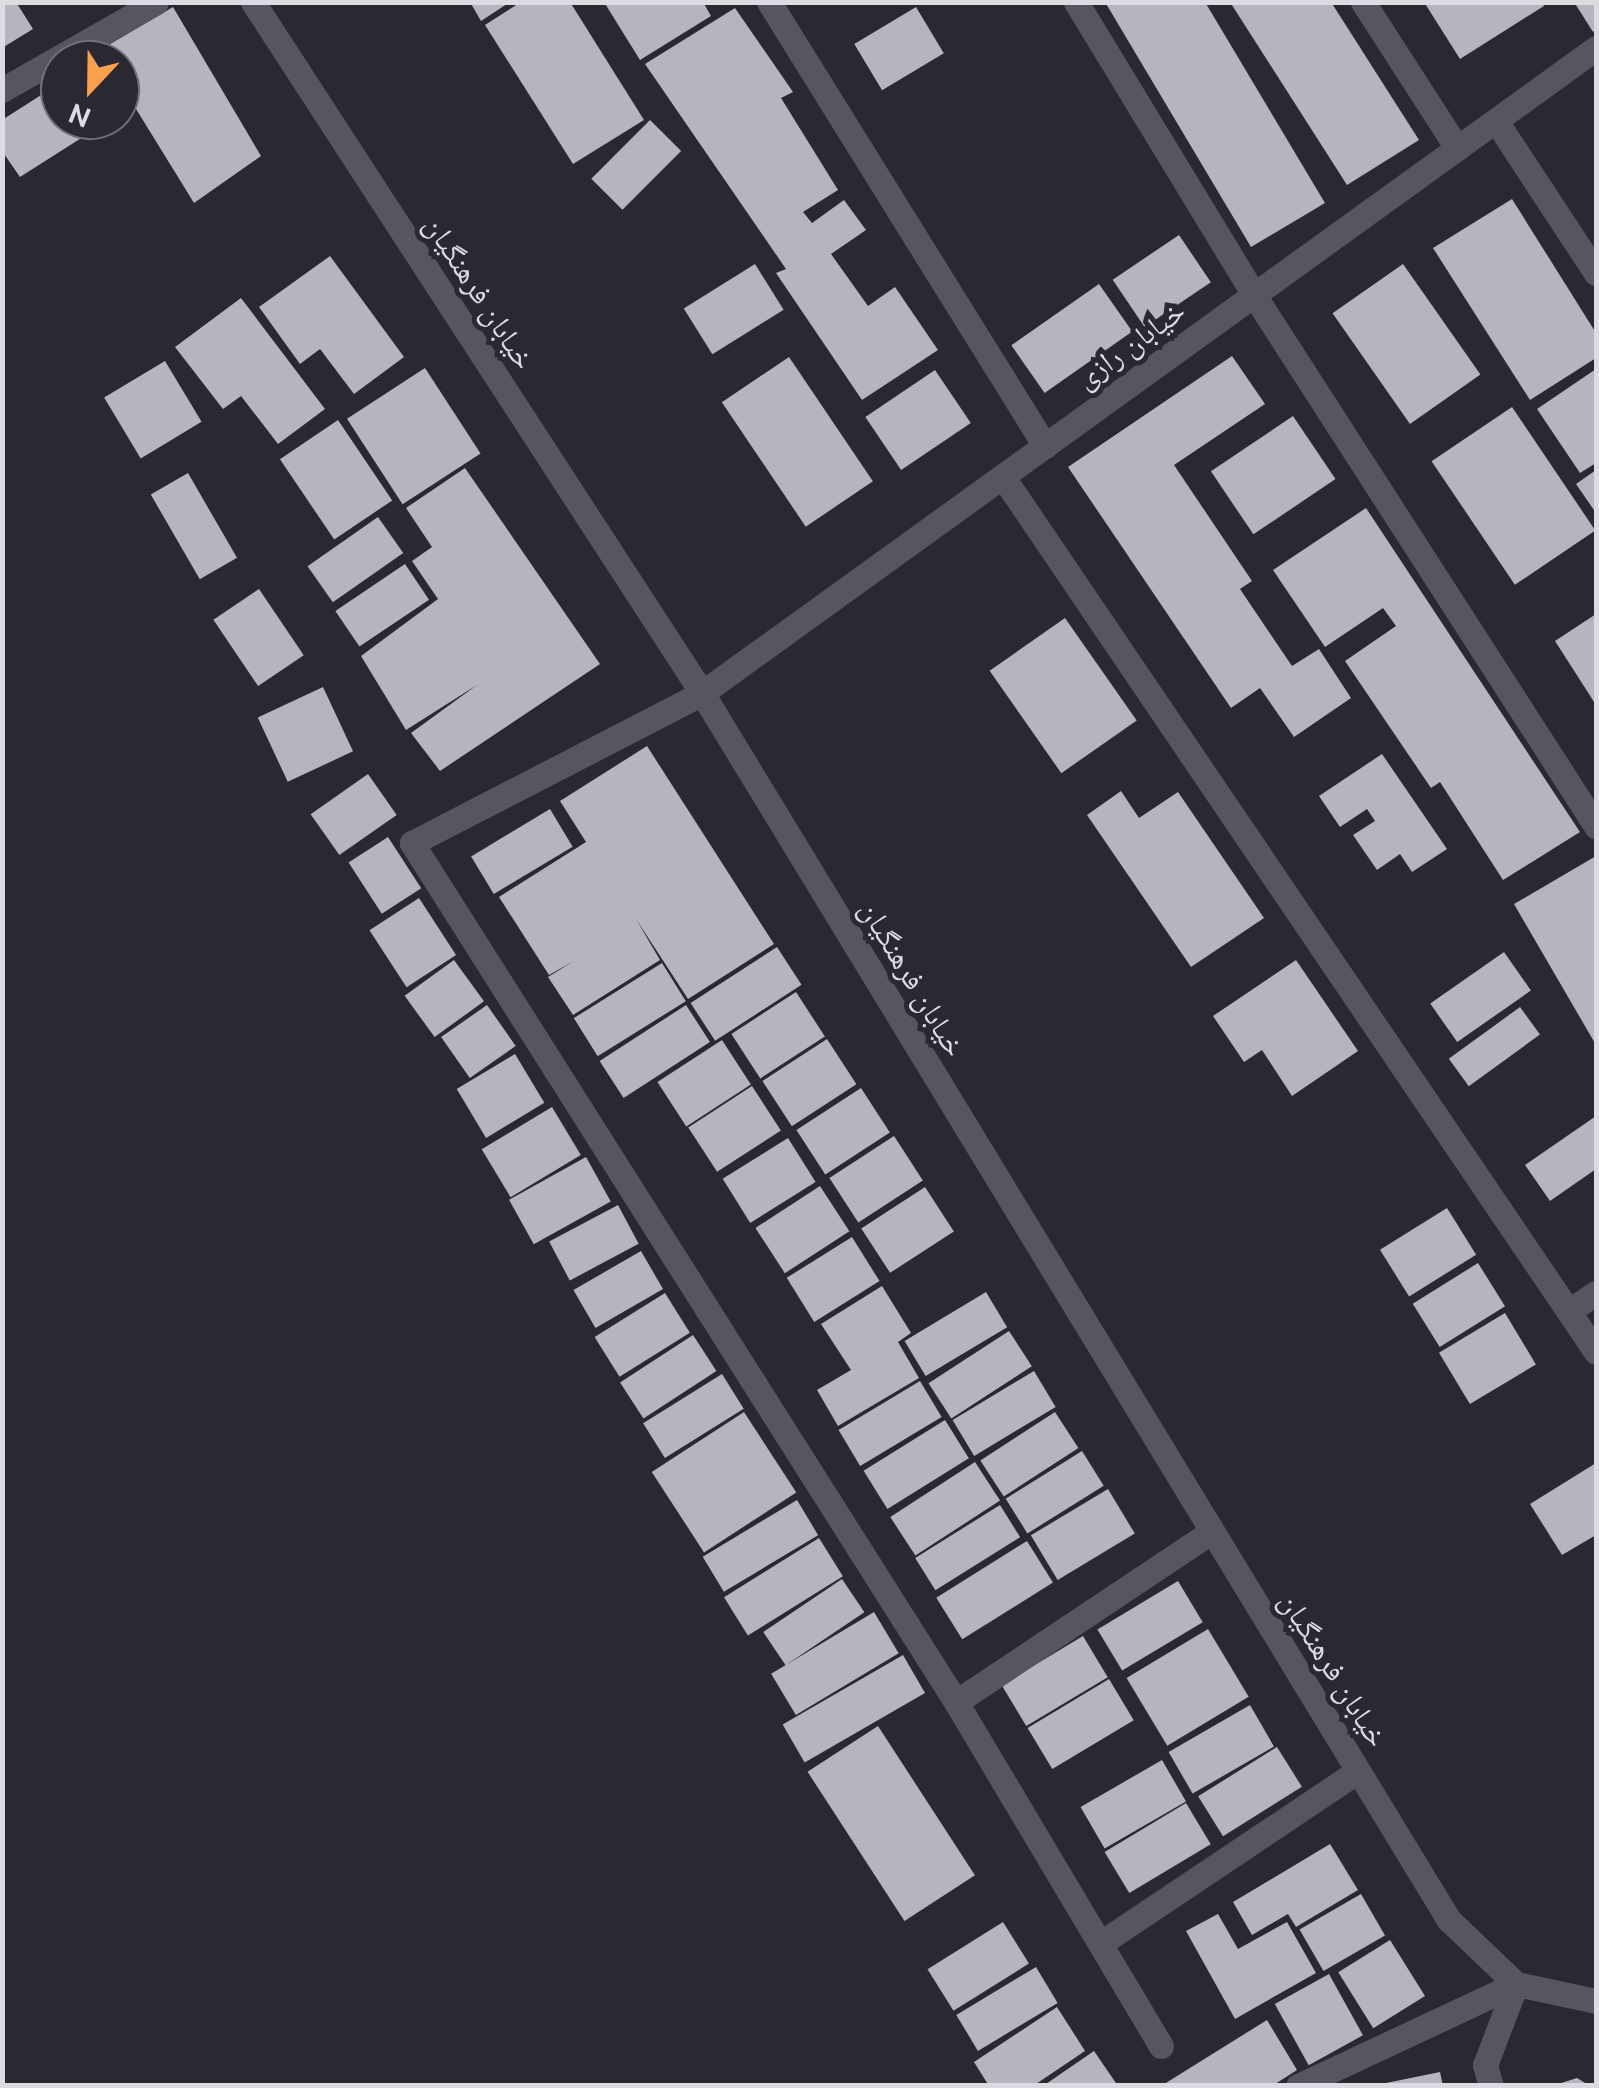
<!DOCTYPE html>
<meta charset="utf-8">
<style>
body{margin:0}
#map{position:relative;width:1599px;height:2088px;overflow:hidden;background:#2a2831;font-family:Ubuntu,"Noto Naskh Arabic",sans-serif}
div>[style]{position:absolute}
.building>*{inset:0;background:#b6b4bf;transform-origin:0 0}
.minor>*{height:25px;margin:-12.5px;padding:0 12.5px;transform-origin:12.5px;border-radius:12.5px;background:#57555f}
span{translate:-50% -50%;white-space:nowrap;text-align:center;line-height:1.15;-webkit-text-stroke:10px #2a2831;paint-order:stroke}
.street-label{font-size:30px;color:#dcdbe1}
.frame{position:absolute;inset:0;border:5px solid #dcdbe1;pointer-events:none}
.north{position:absolute;left:40px;top:40px;width:100px;height:100px;box-sizing:border-box;background:#2a2831;border:2px solid #717077;border-radius:50%;rotate:202deg;font-size:28px;font-weight:700;line-height:40px;text-align:center;color:#dcdbe1}
.north::after{content:'';display:block;margin:auto;width:35px;height:45px;background:#f99f4d;clip-path:polygon(50% 0,100% 100%,50% 72%,0 100%)}
</style>
<div id="map">
<div class="building">
<i style="clip-path:polygon(2px 2px,16px 2px,33px 29px,2px 48px)"></i>
<i style="clip-path:polygon(470px 2px,510px 2px,481px 21px)"></i>
<i style="clip-path:polygon(521px 2px,570px 2px,644px 120px,573px 164px,485px 25px)"></i>
<i style="clip-path:polygon(604px 2px,703px 2px,711px 16px,640px 60px)"></i>
<i style="clip-path:polygon(1105px 2px,1205px 2px,1325px 203px,1251px 247px)"></i>
<i style="clip-path:polygon(1230px 2px,1331px 2px,1419px 140px,1347px 185px)"></i>
<i style="clip-path:polygon(1424px 2px,1542px 2px,1544px 6px,1460px 59px)"></i>
<i style="clip-path:polygon(1574px 2px,1596px 2px,1596px 29px,1593px 32px)"></i>
<i style="clip-path:polygon(173px 7px,261px 156px,194px 203px,120px 83px,120px 60px,106px 60px,100px 50px)"></i>
<i style="left:916px;top:7px;width:54px;height:72px;rotate:59deg"></i>
<i style="clip-path:polygon(735px 8px,793px 92px,781px 98px,838px 190px,803px 212px,812px 223px,844px 200px,866px 230px,831px 254px,868px 306px,895px 287px,938px 350px,862px 400px,776px 273px,786px 269px,645px 64px)"></i>
<i style="clip-path:polygon(60px 83px,60px 120px,92px 120px,97px 128px,20px 177px,2px 151px,2px 120px)"></i>
<i style="left:650px;top:120px;width:44px;height:83px;rotate:45deg"></i>
<i style="clip-path:polygon(1512px 199px,1596px 333px,1596px 358px,1530px 400px,1433px 248px)"></i>
<i style="left:1179px;top:235px;width:57px;height:80px;rotate:56deg"></i>
<i style="clip-path:polygon(330px 256px,404px 357px,354px 394px,320px 349px,300px 364px,259px 307px)"></i>
<i style="left:755px;top:264px;width:54px;height:84px;rotate:58deg"></i>
<i style="left:1403px;top:264px;width:135px;height:86px;rotate:55deg"></i>
<i style="left:1099px;top:284px;width:58px;height:107px;rotate:55deg"></i>
<i style="clip-path:polygon(241px 298px,325px 409px,278px 444px,241px 396px,223px 409px,175px 347px)"></i>
<i style="clip-path:polygon(1232px 356px,1265px 404px,1174px 465px,1252px 581px,1240px 589px,1292px 666px,1319px 649px,1351px 698px,1294px 737px,1260px 688px,1231px 708px,1068px 467px)"></i>
<i style="left:789px;top:357px;width:150px;height:81px;rotate:56deg"></i>
<i style="left:165px;top:361px;width:71px;height:71px;rotate:59deg"></i>
<i style="left:425px;top:368px;width:102px;height:93px;rotate:57deg"></i>
<i style="clip-path:polygon(1596px 369px,1596px 463px,1580px 473px,1537px 409px)"></i>
<i style="left:935px;top:370px;width:64px;height:84px;rotate:56deg"></i>
<i style="left:1512px;top:407px;width:149px;height:97px;rotate:56deg"></i>
<i style="left:1293px;top:416px;width:76px;height:99px;rotate:56deg"></i>
<i style="left:338px;top:420px;width:97px;height:70px;rotate:56deg"></i>
<i style="clip-path:polygon(465px 468px,600px 664px,440px 771px,411px 733px,477px 685px,406px 730px,361px 656px,438px 599px,412px 561px,432px 547px,406px 508px)"></i>
<i style="clip-path:polygon(1596px 470px,1596px 513px,1576px 484px)"></i>
<i style="left:188px;top:473px;width:98px;height:43px;rotate:60deg"></i>
<i style="clip-path:polygon(1366px 508px,1580px 832px,1503px 880px,1440px 782px,1431px 788px,1345px 661px,1396px 626px,1383px 608px,1325px 647px,1273px 570px)"></i>
<i style="left:378px;top:517px;width:44px;height:86px;rotate:55deg"></i>
<i style="left:405px;top:564px;width:43px;height:84px;rotate:56deg"></i>
<i style="left:259px;top:589px;width:80px;height:55px;rotate:56deg"></i>
<i style="clip-path:polygon(1596px 614px,1596px 705px,1555px 641px)"></i>
<i style="left:1065px;top:618px;width:125px;height:92px;rotate:55deg"></i>
<i style="left:323px;top:687px;width:71px;height:72px;rotate:65deg"></i>
<i style="clip-path:polygon(647px 746px,774px 944px,688px 999px,636px 919px,660px 960px,573px 1015px,548px 977px,574px 961px,549px 975px,499px 897px,586px 842px,560px 801px)"></i>
<i style="clip-path:polygon(1382px 754px,1447px 849px,1412px 872px,1400px 854px,1377px 870px,1353px 835px,1375px 821px,1367px 809px,1340px 827px,1319px 796px)"></i>
<i style="left:368px;top:774px;width:50px;height:70px;rotate:55deg"></i>
<i style="clip-path:polygon(1121px 791px,1139px 818px,1178px 792px,1264px 918px,1191px 967px,1087px 815px)"></i>
<i style="left:550px;top:809px;width:44px;height:92px;rotate:59deg"></i>
<i style="left:388px;top:837px;width:61px;height:47px;rotate:57deg"></i>
<i style="clip-path:polygon(1596px 856px,1596px 1045px,1514px 904px)"></i>
<i style="left:419px;top:898px;width:68px;height:59px;rotate:57deg"></i>
<i style="left:777px;top:947px;width:45px;height:103px;rotate:57deg"></i>
<i style="left:1504px;top:952px;width:47px;height:90px;rotate:55deg"></i>
<i style="left:454px;top:960px;width:51px;height:61px;rotate:54deg"></i>
<i style="clip-path:polygon(1296px 960px,1358px 1051px,1292px 1096px,1262px 1050px,1244px 1062px,1213px 1016px)"></i>
<i style="left:662px;top:963px;width:45px;height:104px;rotate:58deg"></i>
<i style="left:796px;top:992px;width:53px;height:77px;rotate:57deg"></i>
<i style="left:487px;top:1005px;width:50px;height:56px;rotate:55deg"></i>
<i style="left:686px;top:1005px;width:44px;height:103px;rotate:57deg"></i>
<i style="left:1520px;top:1007px;width:34px;height:88px;rotate:54deg"></i>
<i style="left:827px;top:1039px;width:54px;height:77px;rotate:57deg"></i>
<i style="left:722px;top:1040px;width:53px;height:77px;rotate:57deg"></i>
<i style="left:515px;top:1054px;width:57px;height:68px;rotate:59deg"></i>
<i style="left:752px;top:1086px;width:53px;height:76px;rotate:57deg"></i>
<i style="left:861px;top:1088px;width:53px;height:77px;rotate:57deg"></i>
<i style="left:552px;top:1107px;width:56px;height:82px;rotate:59deg"></i>
<i style="clip-path:polygon(1596px 1116px,1596px 1169px,1550px 1201px,1525px 1165px)"></i>
<i style="left:894px;top:1136px;width:53px;height:77px;rotate:57deg"></i>
<i style="left:788px;top:1138px;width:52px;height:77px;rotate:58deg"></i>
<i style="left:586px;top:1157px;width:51px;height:88px;rotate:61deg"></i>
<i style="left:820px;top:1186px;width:54px;height:77px;rotate:57deg"></i>
<i style="left:925px;top:1187px;width:53px;height:76px;rotate:57deg"></i>
<i style="left:618px;top:1205px;width:44px;height:78px;rotate:62deg"></i>
<i style="left:1447px;top:1208px;width:55px;height:79px;rotate:58deg"></i>
<i style="left:852px;top:1237px;width:52px;height:77px;rotate:58deg"></i>
<i style="left:641px;top:1251px;width:44px;height:78px;rotate:60deg"></i>
<i style="left:1478px;top:1263px;width:51px;height:77px;rotate:58deg"></i>
<i style="clip-path:polygon(882px 1286px,911px 1333px,898px 1342px,919px 1378px,838px 1426px,817px 1390px,851px 1370px,821px 1324px)"></i>
<i style="left:986px;top:1292px;width:41px;height:95px;rotate:59deg"></i>
<i style="left:665px;top:1293px;width:47px;height:83px;rotate:58deg"></i>
<i style="left:1505px;top:1313px;width:60px;height:77px;rotate:59deg"></i>
<i style="left:1009px;top:1331px;width:42px;height:96px;rotate:57deg"></i>
<i style="left:693px;top:1335px;width:43px;height:87px;rotate:57deg"></i>
<i style="left:1034px;top:1371px;width:42px;height:95px;rotate:59deg"></i>
<i style="left:722px;top:1374px;width:41px;height:93px;rotate:58deg"></i>
<i style="left:920px;top:1381px;width:42px;height:95px;rotate:59deg"></i>
<i style="left:744px;top:1412px;width:96px;height:110px;rotate:57deg"></i>
<i style="left:1055px;top:1412px;width:43px;height:89px;rotate:57deg"></i>
<i style="left:945px;top:1420px;width:45px;height:96px;rotate:58deg"></i>
<i style="left:1082px;top:1451px;width:41px;height:90px;rotate:58deg"></i>
<i style="left:975px;top:1462px;width:46px;height:101px;rotate:57deg"></i>
<i style="clip-path:polygon(1596px 1463px,1596px 1535px,1562px 1555px,1530px 1504px)"></i>
<i style="left:1108px;top:1489px;width:52px;height:90px;rotate:59deg"></i>
<i style="left:797px;top:1500px;width:41px;height:110px;rotate:59deg"></i>
<i style="left:1000px;top:1505px;width:38px;height:100px;rotate:58deg"></i>
<i style="left:819px;top:1538px;width:45px;height:112px;rotate:58deg"></i>
<i style="left:1027px;top:1541px;width:49px;height:107px;rotate:58deg"></i>
<i style="left:842px;top:1579px;width:40px;height:95px;rotate:56deg"></i>
<i style="left:1178px;top:1581px;width:48px;height:94px;rotate:59deg"></i>
<i style="left:874px;top:1612px;width:48px;height:120px;rotate:59deg"></i>
<i style="left:1208px;top:1629px;width:79px;height:95px;rotate:59deg"></i>
<i style="left:1083px;top:1636px;width:48px;height:95px;rotate:59deg"></i>
<i style="left:903px;top:1655px;width:44px;height:139px;rotate:60deg"></i>
<i style="left:1109px;top:1679px;width:48px;height:95px;rotate:59deg"></i>
<i style="left:1250px;top:1705px;width:48px;height:94px;rotate:60deg"></i>
<i style="left:878px;top:1726px;width:178px;height:84px;rotate:57deg"></i>
<i style="left:1277px;top:1747px;width:47px;height:93px;rotate:58deg"></i>
<i style="left:1162px;top:1760px;width:48px;height:94px;rotate:60deg"></i>
<i style="left:1186px;top:1803px;width:48px;height:95px;rotate:59deg"></i>
<i style="clip-path:polygon(1330px 1844px,1358px 1890px,1296px 1927px,1288px 1914px,1252px 1935px,1233px 1902px)"></i>
<i style="left:1361px;top:1894px;width:48px;height:71px;rotate:60deg"></i>
<i style="clip-path:polygon(1218px 1914px,1238px 1949px,1287px 1922px,1316px 1973px,1235px 2019px,1186px 1931px)"></i>
<i style="left:1003px;top:1922px;width:49px;height:89px;rotate:58deg"></i>
<i style="left:1390px;top:1940px;width:66px;height:61px;rotate:58deg"></i>
<i style="left:1036px;top:1967px;width:42px;height:93px;rotate:59deg"></i>
<i style="left:1329px;top:1974px;width:70px;height:62px;rotate:61deg"></i>
<i style="clip-path:polygon(1057px 2007px,1085px 2051px,1033px 2086px,989px 2086px,974px 2062px)"></i>
<i style="clip-path:polygon(1267px 2020px,1297px 2070px,1272px 2086px,1161px 2086px)"></i>
<i style="clip-path:polygon(1094px 2051px,1118px 2086px,1043px 2086px)"></i>
<i style="clip-path:polygon(1440px 2072px,1443px 2086px,1381px 2086px,1381px 2084px)"></i>
<i style="clip-path:polygon(1577px 2078px,1590px 2086px,1556px 2086px,1555px 2085px)"></i>
</div>
<div class="minor">
<i style="left:253px;top:2px;width:824px;rotate:56.98deg"></i>
<i style="left:702px;top:693px;width:1437px;rotate:58.67deg"></i>
<i style="left:1449px;top:1920px;width:93px;rotate:43.7deg"></i>
<i style="left:769px;top:2px;width:523px;rotate:58.13deg"></i>
<i style="left:1076px;top:2px;width:343px;rotate:58.7deg"></i>
<i style="left:1254px;top:295px;width:632px;rotate:57.22deg"></i>
<i style="left:1363px;top:2px;width:174px;rotate:57.2deg"></i>
<i style="left:2px;top:90px;width:177px;rotate:-29.7deg"></i>
<i style="left:1496px;top:121px;width:182px;rotate:56.7deg"></i>
<i style="left:1003px;top:477px;width:1057px;rotate:55.87deg"></i>
<i style="left:1569px;top:1311px;width:32px;rotate:-34deg"></i>
<i style="left:956px;top:1702px;width:1017px;rotate:-122.35deg"></i>
<i style="left:412px;top:843px;width:326px;rotate:-27.3deg"></i>
<i style="left:702px;top:693px;width:1102px;rotate:-35.81deg"></i>
<i style="left:1101px;top:1943px;width:309px;rotate:-33.8deg"></i>
<i style="left:1516px;top:1984px;width:82px;rotate:12deg"></i>
<i style="left:1161px;top:2046px;width:400px;rotate:-120.8deg"></i>
<i style="left:956px;top:1702px;width:306px;rotate:-33.7deg"></i>
<i style="left:1298px;top:2086px;width:241px;rotate:-25.1deg"></i>
<i style="left:1491px;top:2086px;width:22px;rotate:-106deg"></i>
<i style="left:1485px;top:2065px;width:87px;rotate:-69.1deg"></i>
</div>
<div class="street-label">
<span style="left:480px;top:292px;rotate:57deg">خیابان فرهنگیان</span>
<span style="left:1130px;top:344px;rotate:-36deg">خیابان رازی</span>
<span style="left:913px;top:978px;rotate:59deg">خیابان فرهنگیان</span>
<span style="left:1334px;top:1669px;rotate:58deg">خیابان فرهنگیان</span>
</div>
<div class="frame"></div>
<div class="north">N</div>
</div>
